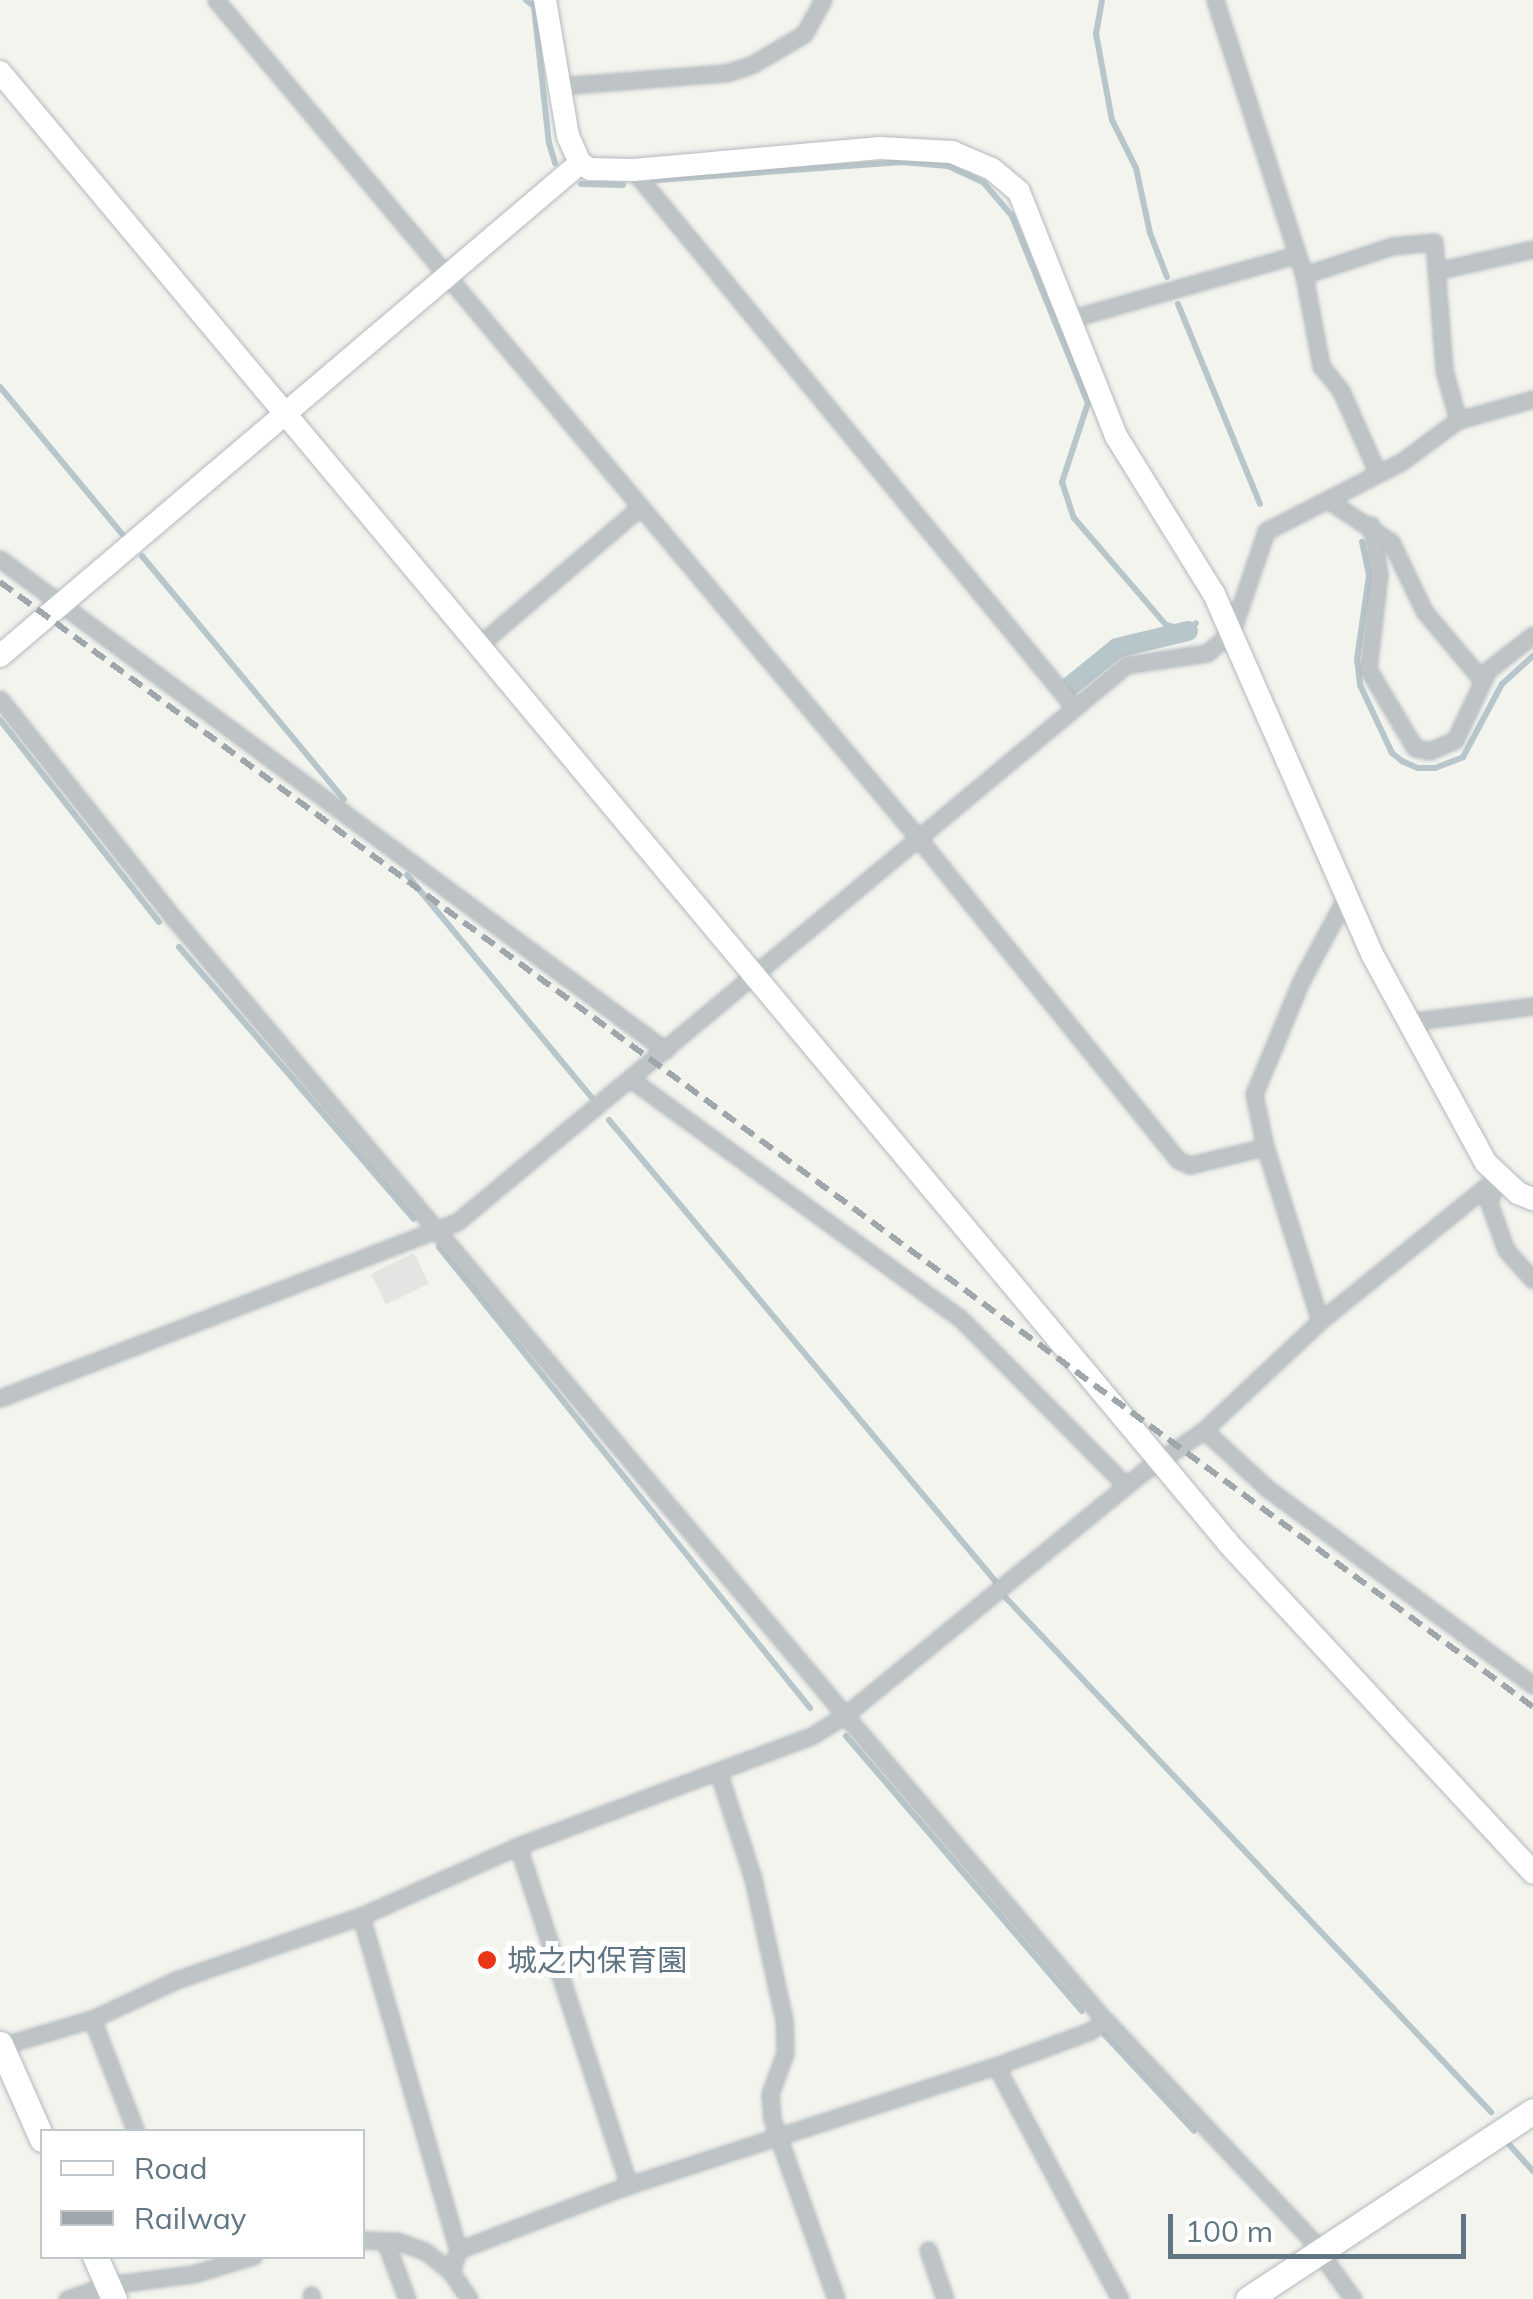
<!DOCTYPE html>
<meta charset="utf-8">
<style>
body{margin:0}
#map{position:relative;width:1533px;height:2299px;overflow:hidden;background:#f4f4ef;font-family:Mulish,"Noto Sans JP",sans-serif}
div>[style]{position:absolute}
.built>*{inset:0;background:#e4e5e3;transform-origin:0 0}
.stream>*{height:6px;margin:-3px;padding:0 3px;transform-origin:3px;border-radius:3px;background:#b7c6ca}
.canal>*{height:20px;margin:-10px;padding:0 10px;transform-origin:10px;border-radius:10px;background:#b7c6ca}
.roads{filter:drop-shadow(0 0 2px #b3b9bd) drop-shadow(0 0 2px #b3b9bd)}
.street>*{height:15px;margin:-7.5px;padding:0 7.5px;transform-origin:7.5px;border-radius:7.5px;background:#bec4c6}
.secondary>*{height:22px;margin:-11px;padding:0 11px;transform-origin:11px;border-radius:11px;background:#fff}
.primary>*{height:25px;margin:-12.5px;padding:0 12.5px;transform-origin:12.5px;border-radius:12.5px;background:#fff}
.rail>*{height:6px;margin-top:-3px;transform-origin:0;background:repeating-linear-gradient(90deg,#9fa7ac 0 15px,transparent 0 23px)}
.dots>*{width:28px;height:28px;translate:-50% -50%;box-sizing:border-box;border:5px solid #fff;border-radius:50%}
span{translate:-50% -50%;white-space:nowrap;text-align:center;line-height:1.15;-webkit-text-stroke:10px #fff;paint-order:stroke}
.poi-label{font-size:30px;color:#617682}
.left{translate:0 -50%;text-align:left}
.legend{position:absolute;left:40px;top:2129px;width:325px;height:130px;box-sizing:border-box;background:#fff;border:2px solid #c0c8cd;margin:0;padding:12px 18px;list-style:none;font-size:30px;color:#617682}
.legend li{display:flex;align-items:center;gap:20px;height:50px}
.legend b{width:50px;border:2px solid #c0c8cd}
.scale{position:absolute;left:1168px;top:2214px;width:298px;height:45px;box-sizing:border-box;border:5px solid #617682;border-top:0;padding-left:12px;font-size:30px;line-height:35px;white-space:nowrap;color:#617682;-webkit-text-stroke:8px #fff;paint-order:stroke}
</style>
<div id="map">
<div class="built">
<i style="left:414px;top:1253px;width:34px;height:48px;rotate:64deg"></i>
</div>
<div class="stream">
<i style="left:526px;top:0;width:10px;rotate:37deg"></i>
<i style="left:534px;top:6px;width:138px;rotate:83.8deg"></i>
<i style="left:549px;top:143px;width:21px;rotate:73deg"></i>
<i style="left:1102px;top:0;width:35px;rotate:100deg"></i>
<i style="left:1096px;top:34px;width:87px;rotate:79.5deg"></i>
<i style="left:1112px;top:120px;width:54px;rotate:63.4deg"></i>
<i style="left:1136px;top:168px;width:66px;rotate:77.8deg"></i>
<i style="left:1150px;top:233px;width:47px;rotate:68.9deg"></i>
<i style="left:657px;top:180px;width:246px;rotate:-4.2deg"></i>
<i style="left:902px;top:162px;width:46px;rotate:5deg"></i>
<i style="left:948px;top:166px;width:40px;rotate:25deg"></i>
<i style="left:984px;top:183px;width:43px;rotate:49.7deg"></i>
<i style="left:1012px;top:216px;width:202px;rotate:67.9deg"></i>
<i style="left:1088px;top:403px;width:83px;rotate:108.2deg"></i>
<i style="left:1062px;top:482px;width:38px;rotate:72deg"></i>
<i style="left:1074px;top:518px;width:141px;rotate:49.3deg"></i>
<i style="left:1166px;top:625px;width:23px;rotate:15deg"></i>
<i style="left:1188px;top:631px;width:11px;rotate:-45deg"></i>
<i style="left:581px;top:184px;width:42px;rotate:1.4deg"></i>
<i style="left:1178px;top:304px;width:216px;rotate:67.7deg"></i>
<i style="left:0;top:387px;width:191px;rotate:50.3deg"></i>
<i style="left:1362px;top:542px;width:35px;rotate:78deg"></i>
<i style="left:1369px;top:576px;width:84px;rotate:98.2deg"></i>
<i style="left:1357px;top:659px;width:26px;rotate:83deg"></i>
<i style="left:1360px;top:685px;width:75px;rotate:64.8deg"></i>
<i style="left:1392px;top:753px;width:13px;rotate:39deg"></i>
<i style="left:1402px;top:761px;width:17px;rotate:24deg"></i>
<i style="left:1418px;top:768px;width:17px"></i>
<i style="left:1435px;top:768px;width:30px;rotate:-21deg"></i>
<i style="left:1463px;top:757px;width:83px;rotate:-61.9deg"></i>
<i style="left:1502px;top:684px;width:42px;rotate:-42.1deg"></i>
<i style="left:142px;top:556px;width:316px;rotate:50.3deg"></i>
<i style="left:0;top:720px;width:257px;rotate:51.8deg"></i>
<i style="left:407px;top:875px;width:288px;rotate:50.3deg"></i>
<i style="left:179px;top:947px;width:359px;rotate:49.2deg"></i>
<i style="left:609px;top:1120px;width:604px;rotate:50.04deg"></i>
<i style="left:439px;top:1247px;width:592px;rotate:51.17deg"></i>
<i style="left:1006px;top:1598px;width:707px;rotate:46.66deg"></i>
<i style="left:846px;top:1736px;width:362px;rotate:49.4deg"></i>
<i style="left:1104px;top:2034px;width:132px;rotate:47.1deg"></i>
<i style="left:1506px;top:2141px;width:40px;rotate:48deg"></i>
</div>
<div class="canal">
<i style="left:1069px;top:687px;width:62px;rotate:-39.1deg"></i>
<i style="left:1117px;top:648px;width:73px;rotate:-13.5deg"></i>
</div>
<div class="roads">
<div class="street">
<i style="left:216px;top:0;width:1095px;rotate:50.04deg"></i>
<i style="left:919px;top:839px;width:412px;rotate:51.1deg"></i>
<i style="left:1178px;top:1160px;width:13px;rotate:23deg"></i>
<i style="left:1190px;top:1165px;width:77px;rotate:-13.5deg"></i>
<i style="left:1215px;top:0;width:289px;rotate:72.1deg"></i>
<i style="left:1304px;top:275px;width:93px;rotate:79.4deg"></i>
<i style="left:1321px;top:366px;width:32px;rotate:51deg"></i>
<i style="left:1341px;top:391px;width:89px;rotate:66deg"></i>
<i style="left:559px;top:86px;width:168px;rotate:-4.5deg"></i>
<i style="left:726px;top:73px;width:28px;rotate:-18deg"></i>
<i style="left:753px;top:64px;width:59px;rotate:-30.5deg"></i>
<i style="left:804px;top:34px;width:39px;rotate:-61deg"></i>
<i style="left:633px;top:170px;width:695px;rotate:50.61deg"></i>
<i style="left:1436px;top:271px;width:99px;rotate:-12.8deg"></i>
<i style="left:1304px;top:275px;width:93px;rotate:-18.2deg"></i>
<i style="left:1392px;top:246px;width:42px;rotate:-5.4deg"></i>
<i style="left:1434px;top:242px;width:128px;rotate:85.5deg"></i>
<i style="left:1444px;top:370px;width:52px;rotate:74.4deg"></i>
<i style="left:1066px;top:320px;width:239px;rotate:-15.8deg"></i>
<i style="left:1328px;top:500px;width:76px;rotate:33.7deg"></i>
<i style="left:1391px;top:542px;width:76px;rotate:64.4deg"></i>
<i style="left:1424px;top:611px;width:90px;rotate:50deg"></i>
<i style="left:1371px;top:525px;width:50px;rotate:80.7deg"></i>
<i style="left:1379px;top:574px;width:96px;rotate:96.6deg"></i>
<i style="left:1368px;top:669px;width:92px;rotate:59.3deg"></i>
<i style="left:1415px;top:748px;width:14px;rotate:12deg"></i>
<i style="left:1429px;top:751px;width:28px;rotate:-23deg"></i>
<i style="left:1455px;top:740px;width:77px;rotate:-64.8deg"></i>
<i style="left:1488px;top:670px;width:57px;rotate:-37.9deg"></i>
<i style="left:0;top:559px;width:827px;rotate:36.44deg"></i>
<i style="left:478px;top:646px;width:211px;rotate:-40.6deg"></i>
<i style="left:0;top:699px;width:285px;rotate:51.6deg"></i>
<i style="left:177px;top:922px;width:1037px;rotate:49.89deg"></i>
<i style="left:845px;top:1715px;width:401px;rotate:49.6deg"></i>
<i style="left:1105px;top:2020px;width:298px;rotate:46.8deg"></i>
<i style="left:1309px;top:2237px;width:76px;rotate:54.6deg"></i>
<i style="left:1408px;top:1022px;width:126px;rotate:-7.3deg"></i>
<i style="left:632px;top:1080px;width:405px;rotate:36deg"></i>
<i style="left:960px;top:1318px;width:236px;rotate:45.3deg"></i>
<i style="left:1496px;top:1181px;width:23px;rotate:108deg"></i>
<i style="left:1489px;top:1203px;width:50px;rotate:70.1deg"></i>
<i style="left:1506px;top:1250px;width:40px;rotate:48deg"></i>
<i style="left:1320px;top:1321px;width:182px;rotate:-107.5deg"></i>
<i style="left:1265px;top:1147px;width:54px;rotate:-101.7deg"></i>
<i style="left:1254px;top:1094px;width:122px;rotate:-67.4deg"></i>
<i style="left:1301px;top:981px;width:93px;rotate:-61.8deg"></i>
<i style="left:0;top:1398px;width:490px;rotate:-21.1deg"></i>
<i style="left:457px;top:1222px;width:871px;rotate:-39.78deg"></i>
<i style="left:1126px;top:665px;width:82px;rotate:-8.4deg"></i>
<i style="left:1207px;top:653px;width:33px;rotate:-41deg"></i>
<i style="left:1232px;top:631px;width:106px;rotate:-71.2deg"></i>
<i style="left:1266px;top:531px;width:152px;rotate:-27.1deg"></i>
<i style="left:1401px;top:462px;width:71px;rotate:-36.4deg"></i>
<i style="left:1458px;top:420px;width:78px;rotate:-15.6deg"></i>
<i style="left:1204px;top:1430px;width:87px;rotate:42.7deg"></i>
<i style="left:1268px;top:1489px;width:330px;rotate:36.5deg"></i>
<i style="left:718px;top:1771px;width:114px;rotate:72deg"></i>
<i style="left:753px;top:1879px;width:144px;rotate:77.6deg"></i>
<i style="left:784px;top:2020px;width:33px;rotate:88deg"></i>
<i style="left:785px;top:2053px;width:44px;rotate:110.1deg"></i>
<i style="left:770px;top:2094px;width:25px;rotate:85deg"></i>
<i style="left:772px;top:2119px;width:191px;rotate:70.4deg"></i>
<i style="left:518px;top:1846px;width:357px;rotate:71.9deg"></i>
<i style="left:361px;top:1916px;width:348px;rotate:73.8deg"></i>
<i style="left:458px;top:2250px;width:23px;rotate:108deg"></i>
<i style="left:92px;top:2019px;width:121px;rotate:68.7deg"></i>
<i style="left:1px;top:2046px;width:95px;rotate:-16.5deg"></i>
<i style="left:92px;top:2019px;width:93px;rotate:-24.9deg"></i>
<i style="left:176px;top:1980px;width:196px;rotate:-19.1deg"></i>
<i style="left:361px;top:1916px;width:172px;rotate:-24deg"></i>
<i style="left:518px;top:1846px;width:315px;rotate:-20.6deg"></i>
<i style="left:813px;top:1735px;width:38px;rotate:-32deg"></i>
<i style="left:845px;top:1715px;width:385px;rotate:-39.2deg"></i>
<i style="left:1143px;top:1472px;width:74px;rotate:-34.5deg"></i>
<i style="left:1204px;top:1430px;width:159px;rotate:-43.2deg"></i>
<i style="left:1320px;top:1321px;width:229px;rotate:-39deg"></i>
<i style="left:996px;top:2066px;width:264px;rotate:62deg"></i>
<i style="left:362px;top:2240px;width:35px;rotate:2deg"></i>
<i style="left:397px;top:2241px;width:30px;rotate:20deg"></i>
<i style="left:425px;top:2251px;width:33px;rotate:39deg"></i>
<i style="left:451px;top:2272px;width:32px;rotate:56deg"></i>
<i style="left:385px;top:2241px;width:62px;rotate:69.2deg"></i>
<i style="left:458px;top:2250px;width:183px;rotate:-20.8deg"></i>
<i style="left:629px;top:2185px;width:386px;rotate:-18deg"></i>
<i style="left:996px;top:2066px;width:100px;rotate:-20.4deg"></i>
<i style="left:1090px;top:2031px;width:19px;rotate:-36deg"></i>
<i style="left:928px;top:2250px;width:52px;rotate:70.9deg"></i>
<i style="left:311px;top:2295px;width:4px;rotate:76deg"></i>
<i style="left:67px;top:2299px;width:43px;rotate:-18.9deg"></i>
<i style="left:108px;top:2285px;width:86px;rotate:-7.4deg"></i>
<i style="left:193px;top:2274px;width:63px;rotate:-16.7deg"></i>
</div>
<div class="secondary">
<i style="left:545px;top:0;width:138px;rotate:80.4deg"></i>
<i style="left:568px;top:136px;width:30px;rotate:66deg"></i>
<i style="left:580px;top:163px;width:12px;rotate:31deg"></i>
<i style="left:590px;top:169px;width:43px;rotate:1.3deg"></i>
<i style="left:633px;top:170px;width:248px;rotate:-5.1deg"></i>
<i style="left:880px;top:148px;width:72px;rotate:3.2deg"></i>
<i style="left:952px;top:152px;width:43px;rotate:23deg"></i>
<i style="left:992px;top:169px;width:35px;rotate:40deg"></i>
<i style="left:1019px;top:192px;width:263px;rotate:68.3deg"></i>
<i style="left:1116px;top:436px;width:186px;rotate:58.2deg"></i>
<i style="left:1214px;top:594px;width:393px;rotate:66.3deg"></i>
<i style="left:1372px;top:954px;width:238px;rotate:61.4deg"></i>
<i style="left:1486px;top:1163px;width:44px;rotate:43.2deg"></i>
<i style="left:1518px;top:1193px;width:16px;rotate:22deg"></i>
<i style="left:0;top:72px;width:1916px;rotate:50.14deg"></i>
<i style="left:1228px;top:1543px;width:449px;rotate:47.2deg"></i>
<i style="left:0;top:656px;width:761px;rotate:-40.36deg"></i>
</div>
<div class="primary">
<i style="left:0;top:2044px;width:104px;rotate:66.1deg"></i>
<i style="left:95px;top:2256px;width:47px;rotate:66.2deg"></i>
<i style="left:1248px;top:2299px;width:341px;rotate:-33.4deg"></i>
</div>
</div>
<div class="rail">
<i style="left:0;top:582px;width:1902px;rotate:36.27deg"></i>
</div>
<div class="dots">
<i style="left:487px;top:1960px;background:#ec3517"></i>
</div>
<div class="poi-label">
<span class="left" style="left:507px;top:1960px">城之内保育園</span>
</div>
<ul class="legend">
<li><b style="height:12px;background:#fff"></b>Road</li>
<li><b style="height:12px;background:#9fa7ac"></b>Railway</li>
</ul>
<div class="scale">100 m</div>
</div>
